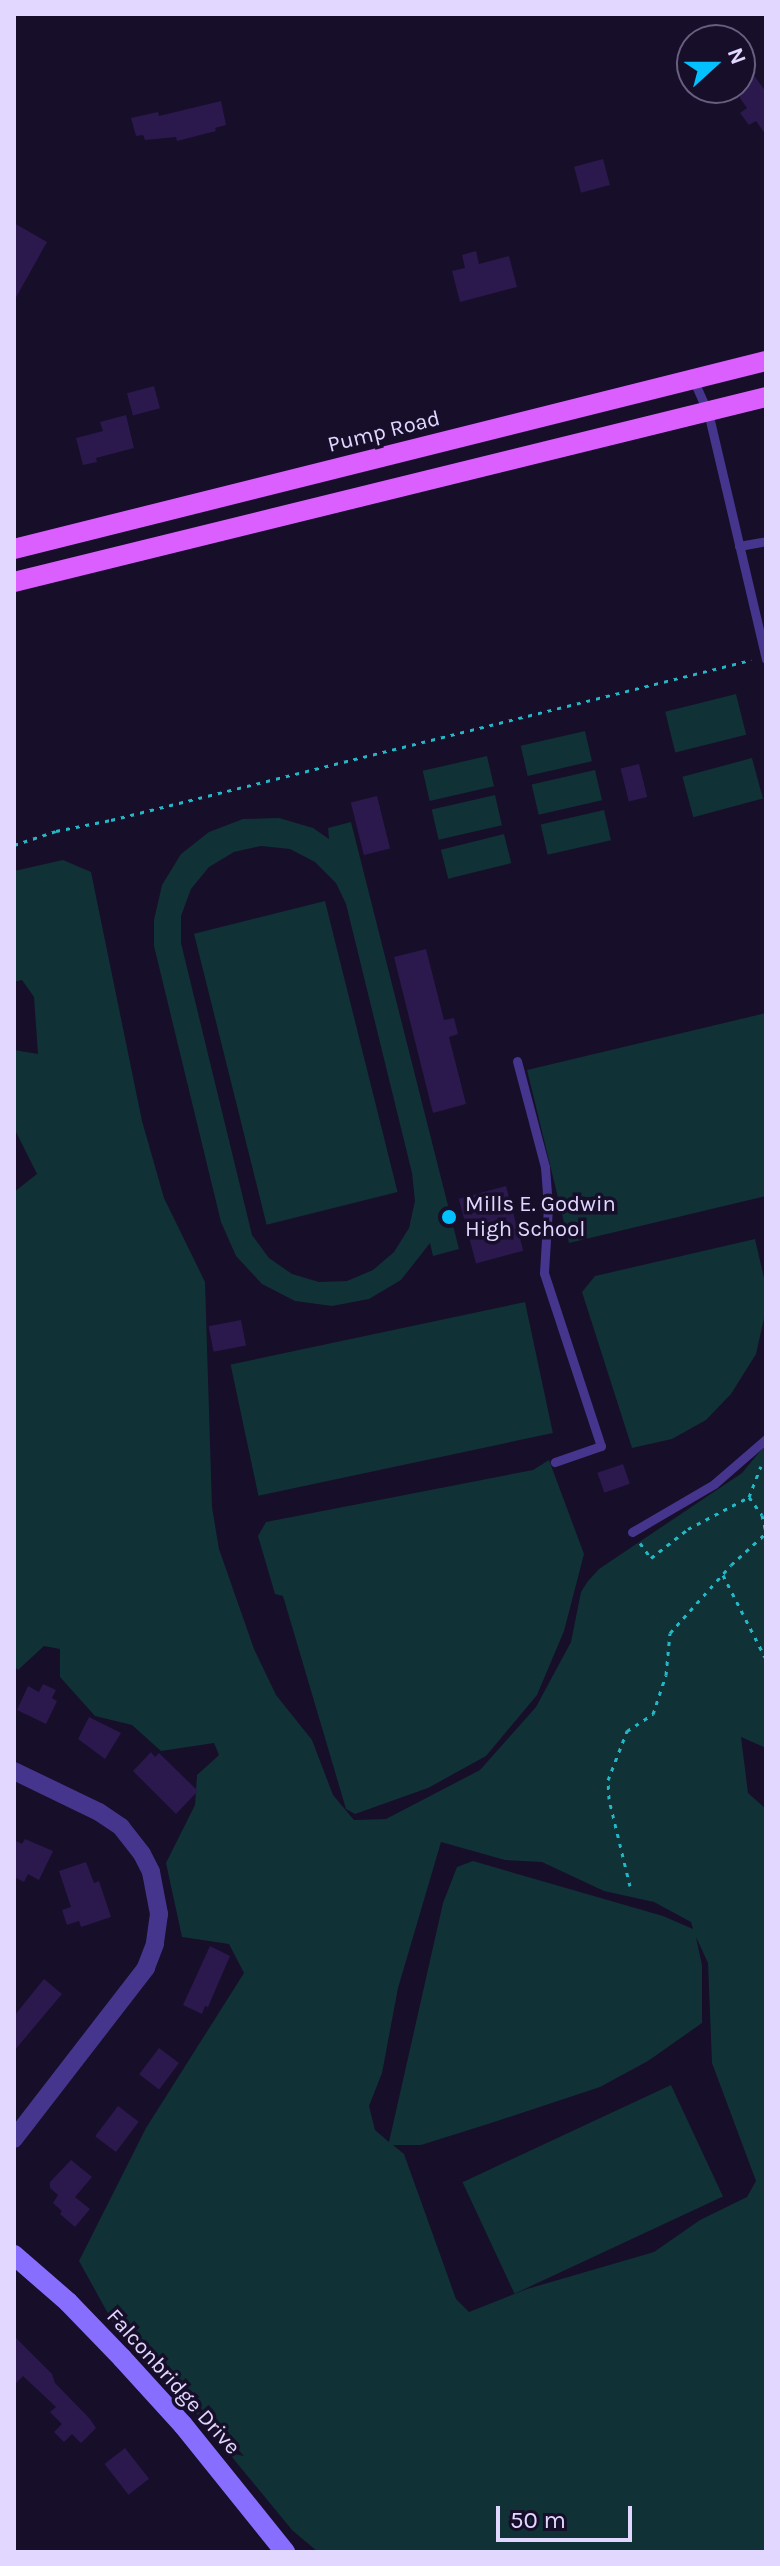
<!DOCTYPE html>
<style>
body{margin:0}
#map{position:relative;width:780px;height:2566px;overflow:hidden;background:#170e2a;font-family:Karla,sans-serif}
div>[style]{position:absolute}
.green>*{inset:0;background:#103135;transform-origin:0 0}
.building>*{inset:0;background:#2b184d;transform-origin:0 0}
.path>*{height:3px;margin-top:-1.5px;transform-origin:0;background:repeating-linear-gradient(90deg,#24b7c6 0 4px,transparent 0 10px)}
.lane>*{height:9px;margin:-4.5px;padding:0 4.5px;transform-origin:4.5px;border-radius:4.5px;background:#46358d}
.street>*{height:18px;margin:-9px;padding:0 9px;transform-origin:9px;border-radius:9px;background:#46358d}
.secondary>*{height:20px;margin:-10px;padding:0 10px;transform-origin:10px;border-radius:10px;background:#886eff}
.primary>*{height:20px;margin:-10px;padding:0 10px;transform-origin:10px;border-radius:10px;background:#db5eff}
.dots>*{width:22px;height:22px;translate:-50% -50%;box-sizing:border-box;border:4px solid #170e2a;border-radius:50%}
span{translate:-50% -50%;white-space:nowrap;text-align:center;line-height:1.15;-webkit-text-stroke:7px #170e2a;paint-order:stroke}
.street-label{font-size:22px;color:#e2d7ff}
.poi-label{font-size:22px;color:#e2d7ff}
.left{translate:0 -50%;text-align:left}
.frame{position:absolute;inset:0;border:16px solid #e2d7ff;pointer-events:none}
.north{position:absolute;left:676px;top:24px;width:80px;height:80px;box-sizing:border-box;background:#170e2a;border:2px solid #685e7f;border-radius:50%;rotate:69deg;font-size:22px;font-weight:700;line-height:32px;text-align:center;color:#e2d7ff}
.north::after{content:'';display:block;margin:auto;width:28px;height:36px;background:#03c0ff;clip-path:polygon(50% 0,100% 100%,50% 72%,0 100%)}
.scale{position:absolute;left:496px;top:2506px;width:136px;height:36px;box-sizing:border-box;border:4px solid #e2d7ff;border-top:0;padding-left:10px;font-size:24px;line-height:28px;white-space:nowrap;color:#e2d7ff;-webkit-text-stroke:6px #170e2a;paint-order:stroke}
</style>
<div id="map">
<div class="green">
<i style="left:736px;top:694px;width:42px;height:73px;rotate:76deg"></i>
<i style="left:585px;top:731px;width:31px;height:66px;rotate:77deg"></i>
<i style="left:487px;top:756px;width:31px;height:66px;rotate:77deg"></i>
<i style="left:752px;top:758px;width:42px;height:72px;rotate:75deg"></i>
<i style="left:595px;top:770px;width:31px;height:65px;rotate:77deg"></i>
<i style="left:495px;top:795px;width:31px;height:65px;rotate:77deg"></i>
<i style="left:604px;top:810px;width:31px;height:65px;rotate:77deg"></i>
<i style="clip-path:polygon(evenodd,279px 818px,313px 828px,329px 839px,328px 828px,351px 822px,459px 1249px,433px 1256px,430px 1243px,401px 1280px,369px 1299px,332px 1306px,295px 1301px,262px 1284px,236px 1256px,221px 1222px,154px 946px,154px 920px,162px 885px,181px 854px,209px 832px,243px 819px,279px 818px,261px 846px,290px 849px,315px 862px,336px 883px,346px 904px,412px 1173px,415px 1201px,409px 1228px,394px 1252px,373px 1270px,347px 1281px,319px 1282px,292px 1274px,269px 1258px,252px 1235px,181px 943px,181px 916px,191px 889px,209px 867px,234px 852px,261px 846px)"></i>
<i style="left:504px;top:834px;width:30px;height:65px;rotate:76deg"></i>
<i style="clip-path:polygon(evenodd,63px 860px,91px 872px,142px 1121px,164px 1198px,205px 1282px,212px 1507px,219px 1549px,254px 1649px,276px 1695px,312px 1740px,333px 1795px,354px 1820px,386px 1819px,480px 1770px,536px 1707px,571px 1642px,581px 1592px,588px 1581px,599px 1569px,742px 1473px,766px 1444px,766px 1748px,741px 1737px,748px 1793px,766px 1809px,766px 2552px,318px 2552px,292px 2530px,171px 2383px,121px 2337px,79px 2261px,146px 2128px,244px 1973px,229px 1944px,182px 1937px,166px 1863px,195px 1805px,197px 1775px,219px 1755px,214px 1743px,161px 1751px,132px 1725px,95px 1716px,60px 1677px,60px 1649px,44px 1646px,18px 1670px,14px 1666px,14px 1192px,37px 1174px,14px 1128px,14px 1050px,38px 1054px,34px 997px,22px 980px,14px 982px,14px 871px,63px 860px,441px 1842px,505px 1860px,542px 1862px,604px 1891px,654px 1902px,691px 1922px,693px 1929px,663px 1916px,473px 1861px,457px 1867px,443px 1903px,389px 2142px,375px 2130px,369px 2106px,382px 2073px,398px 1988px,441px 1842px,63px 860px,696px 1937px,708px 1963px,712px 2063px,756px 2181px,747px 2197px,700px 2220px,654px 2252px,527px 2289px,469px 2312px,456px 2299px,404px 2154px,393px 2145px,421px 2145px,491px 2123px,600px 2087px,648px 2061px,702px 2023px,702px 1965px,696px 1937px)"></i>
<i style="left:325px;top:901px;width:300px;height:135px;rotate:76deg"></i>
<i style="clip-path:polygon(766px 1013px,766px 1196px,569px 1243px,527px 1070px)"></i>
<i style="clip-path:polygon(755px 1239px,764px 1278px,765px 1314px,756px 1354px,731px 1394px,706px 1420px,672px 1439px,632px 1448px,582px 1292px,595px 1276px)"></i>
<i style="left:525px;top:1302px;width:134px;height:301px;rotate:78deg"></i>
<i style="clip-path:polygon(549px 1460px,584px 1554px,564px 1631px,537px 1695px,486px 1756px,428px 1788px,355px 1814px,346px 1809px,283px 1596px,275px 1594px,258px 1536px,266px 1522px,533px 1470px)"></i>
<i style="left:671px;top:2085px;width:123px;height:230px;rotate:65deg"></i>
</div>
<div class="building">
<i style="clip-path:polygon(740px 56px,766px 92px,766px 135px,756px 121px,749px 125px,740px 113px,747px 108px,740px 98px)"></i>
<i style="clip-path:polygon(221px 101px,226px 125px,215px 128px,216px 131px,177px 141px,176px 137px,145px 140px,143px 135px,136px 136px,131px 118px,158px 112px,159px 116px)"></i>
<i style="left:603px;top:159px;width:27px;height:30px;rotate:75deg"></i>
<i style="clip-path:polygon(14px 223px,47px 242px,14px 301px)"></i>
<i style="clip-path:polygon(476px 251px,479px 264px,509px 256px,517px 287px,460px 302px,452px 271px,465px 268px,462px 255px)"></i>
<i style="left:154px;top:386px;width:23px;height:28px;rotate:75deg"></i>
<i style="clip-path:polygon(126px 415px,134px 448px,96px 458px,97px 462px,83px 465px,76px 438px,103px 431px,100px 422px)"></i>
<i style="left:639px;top:764px;width:34px;height:19px;rotate:76deg"></i>
<i style="left:377px;top:796px;width:54px;height:27px;rotate:76deg"></i>
<i style="clip-path:polygon(426px 949px,444px 1020px,454px 1018px,458px 1034px,449px 1037px,466px 1104px,433px 1113px,394px 957px)"></i>
<i style="left:506px;top:1186px;width:67px;height:49px;rotate:75deg"></i>
<i style="left:241px;top:1320px;width:26px;height:33px;rotate:79deg"></i>
<i style="left:623px;top:1464px;width:21px;height:27px;rotate:71deg"></i>
<i style="clip-path:polygon(43px 1684px,56px 1690px,52px 1698px,57px 1701px,46px 1724px,17px 1710px,28px 1686px,39px 1692px)"></i>
<i style="clip-path:polygon(89px 1717px,121px 1733px,105px 1759px,78px 1739px)"></i>
<i style="clip-path:polygon(151px 1752px,155px 1757px,159px 1753px,198px 1791px,176px 1814px,133px 1771px)"></i>
<i style="clip-path:polygon(25px 1839px,53px 1851px,39px 1880px,28px 1874px,24px 1882px,14px 1877px,14px 1840px,22px 1844px)"></i>
<i style="clip-path:polygon(86px 1862px,94px 1883px,99px 1881px,111px 1917px,81px 1927px,79px 1921px,67px 1925px,62px 1910px,71px 1907px,59px 1871px)"></i>
<i style="clip-path:polygon(210px 1946px,230px 1956px,208px 2007px,205px 2006px,202px 2014px,183px 2005px)"></i>
<i style="clip-path:polygon(44px 1979px,62px 1994px,14px 2051px,14px 2016px)"></i>
<i style="left:159px;top:2048px;width:25px;height:33px;rotate:37deg"></i>
<i style="left:118px;top:2106px;width:26px;height:38px;rotate:37deg"></i>
<i style="clip-path:polygon(71px 2160px,92px 2177px,75px 2197px,90px 2209px,75px 2227px,60px 2214px,62px 2211px,53px 2203px,58px 2195px,50px 2188px,50px 2182px)"></i>
<i style="clip-path:polygon(14px 2336px,52px 2374px,55px 2383px,90px 2419px,96px 2428px,81px 2443px,72px 2434px,64px 2442px,54px 2432px,62px 2424px,50px 2412px,56px 2407px,23px 2376px,14px 2385px)"></i>
<i style="left:125px;top:2448px;width:39px;height:26px;rotate:52deg"></i>
</div>
<div class="path">
<i style="left:14px;top:845px;width:44px;rotate:-18.4deg"></i>
<i style="left:56px;top:831px;width:56px;rotate:-11.3deg"></i>
<i style="left:111px;top:820px;width:660px;rotate:-14.04deg"></i>
<i style="left:749px;top:1497px;width:22px;rotate:54deg"></i>
<i style="left:762px;top:1515px;width:17px;rotate:77deg"></i>
<i style="left:640px;top:1543px;width:19px;rotate:54deg"></i>
<i style="left:651px;top:1558px;width:47px;rotate:-38.1deg"></i>
<i style="left:688px;top:1529px;width:69px;rotate:-27.7deg"></i>
<i style="left:749px;top:1497px;width:33px;rotate:-69deg"></i>
<i style="left:723px;top:1575px;width:94px;rotate:62.9deg"></i>
<i style="left:630px;top:1886px;width:89px;rotate:-103.6deg"></i>
<i style="left:609px;top:1799px;width:19px;rotate:-93deg"></i>
<i style="left:608px;top:1780px;width:53px;rotate:-68.8deg"></i>
<i style="left:627px;top:1731px;width:31px;rotate:-33deg"></i>
<i style="left:653px;top:1714px;width:41px;rotate:-71.6deg"></i>
<i style="left:666px;top:1675px;width:42px;rotate:-84.6deg"></i>
<i style="left:670px;top:1633px;width:91px;rotate:-48.1deg"></i>
<i style="left:731px;top:1565px;width:47px;rotate:-42.4deg"></i>
</div>
<div class="lane">
<i style="left:693px;top:379px;width:36px;rotate:66deg"></i>
<i style="left:708px;top:412px;width:254px;rotate:76.8deg"></i>
<i style="left:739px;top:546px;width:27px;rotate:-10deg"></i>
<i style="left:517px;top:1061px;width:110px;rotate:75.2deg"></i>
<i style="left:545px;top:1167px;width:40px;rotate:85.7deg"></i>
<i style="left:548px;top:1207px;width:66px;rotate:93.5deg"></i>
<i style="left:544px;top:1273px;width:182px;rotate:71.8deg"></i>
<i style="left:601px;top:1446px;width:49px;rotate:160.8deg"></i>
<i style="left:632px;top:1532px;width:95px;rotate:-30.3deg"></i>
<i style="left:714px;top:1484px;width:69px;rotate:-40.9deg"></i>
</div>
<div class="street">
<i style="left:14px;top:1771px;width:94px;rotate:25.8deg"></i>
<i style="left:99px;top:1812px;width:27px;rotate:34deg"></i>
<i style="left:121px;top:1827px;width:34px;rotate:52deg"></i>
<i style="left:142px;top:1854px;width:20px;rotate:63deg"></i>
<i style="left:151px;top:1872px;width:43px;rotate:79.2deg"></i>
<i style="left:159px;top:1914px;width:30px;rotate:98deg"></i>
<i style="left:155px;top:1944px;width:26px;rotate:111deg"></i>
<i style="left:146px;top:1968px;width:216px;rotate:127.7deg"></i>
</div>
<div class="secondary">
<i style="left:14px;top:2255px;width:72px;rotate:41deg"></i>
<i style="left:68px;top:2302px;width:78px;rotate:46deg"></i>
<i style="left:122px;top:2358px;width:91px;rotate:47.7deg"></i>
<i style="left:183px;top:2425px;width:163px;rotate:51.2deg"></i>
</div>
<div class="primary">
<i style="left:14px;top:549px;width:775px;rotate:-14.04deg"></i>
<i style="left:14px;top:582px;width:774px;rotate:-13.82deg"></i>
</div>
<div class="dots">
<i style="left:449px;top:1217px;background:#03c0ff"></i>
</div>
<div class="street-label">
<span style="left:384px;top:432px;rotate:-14deg">Pump Road</span>
<span style="left:173px;top:2382px;rotate:48deg">Falconbridge Drive</span>
</div>
<div class="poi-label">
<span class="left" style="left:465px;top:1217px">Mills E. Godwin<br>High School</span>
</div>
<div class="frame"></div>
<div class="north">N</div>
<div class="scale">50 m</div>
</div>
